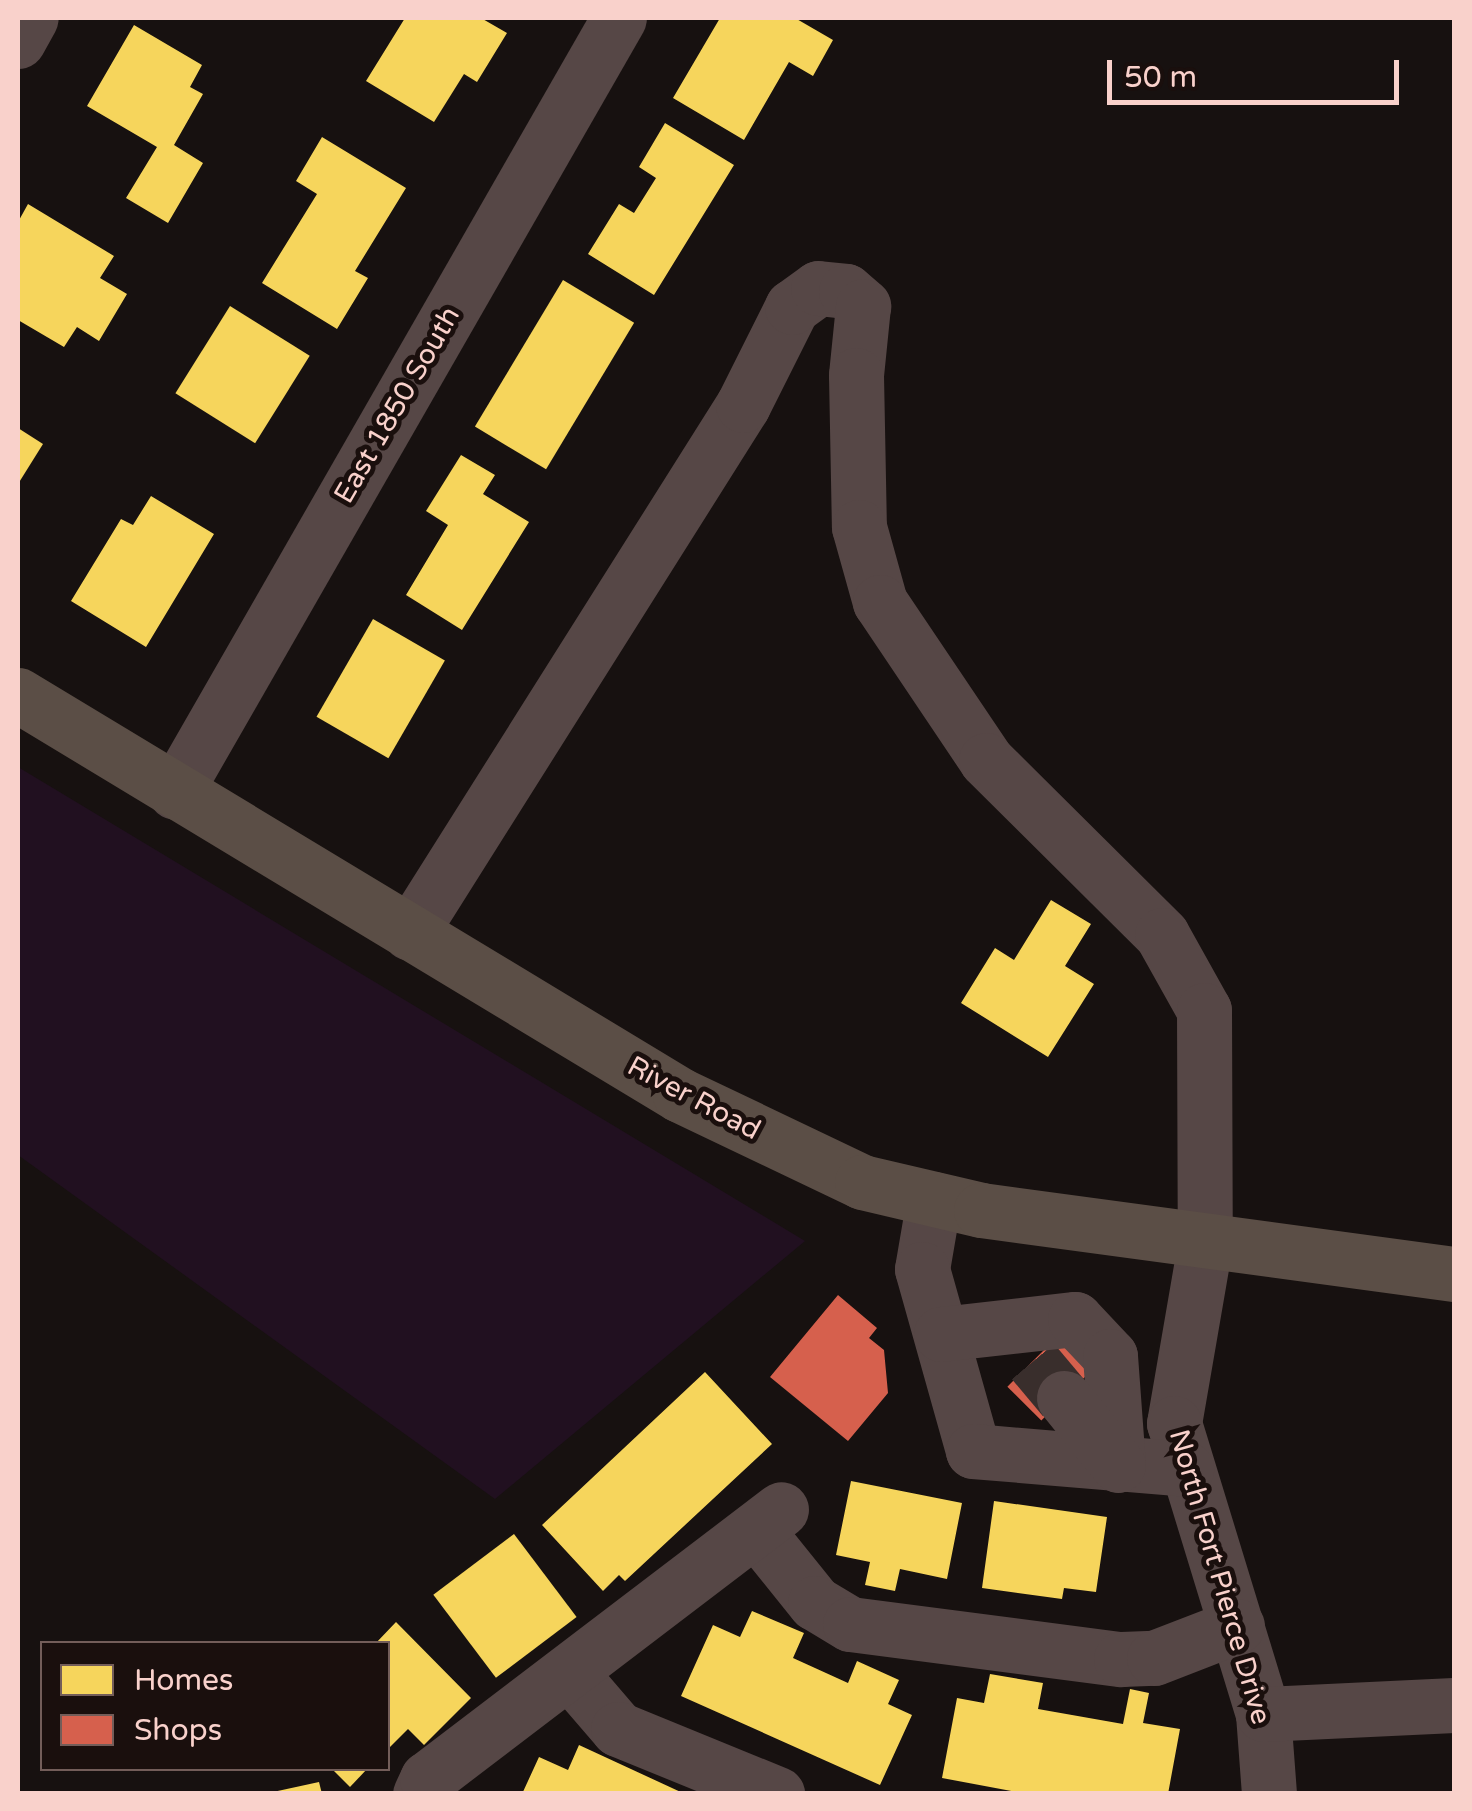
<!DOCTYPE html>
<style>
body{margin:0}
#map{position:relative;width:1472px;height:1811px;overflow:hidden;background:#171110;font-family:"Varela Round",sans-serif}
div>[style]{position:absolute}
.green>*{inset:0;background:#211020}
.homes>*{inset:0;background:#f6d55c;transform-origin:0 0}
.shops>*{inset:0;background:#d6604d;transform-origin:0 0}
.minor-tunnel>*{height:55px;margin-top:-27.5px;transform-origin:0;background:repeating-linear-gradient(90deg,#392e2c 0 55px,transparent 0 83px)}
.minor>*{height:55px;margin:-27.5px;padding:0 27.5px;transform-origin:27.5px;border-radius:27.5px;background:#564746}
.major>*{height:55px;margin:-27.5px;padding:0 27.5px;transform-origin:27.5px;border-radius:27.5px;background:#5b4e46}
span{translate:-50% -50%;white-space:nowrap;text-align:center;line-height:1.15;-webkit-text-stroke:10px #1a0f0d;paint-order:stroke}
.street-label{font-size:28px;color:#f9d1cb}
.frame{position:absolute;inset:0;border:20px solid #f9d1cb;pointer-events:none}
.legend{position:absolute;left:40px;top:1641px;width:350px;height:130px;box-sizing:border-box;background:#1a0f0d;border:2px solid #735d59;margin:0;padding:12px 18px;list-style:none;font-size:30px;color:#f9d1cb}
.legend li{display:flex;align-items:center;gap:20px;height:50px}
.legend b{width:50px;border:2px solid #735d59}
.scale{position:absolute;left:1107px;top:60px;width:292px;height:45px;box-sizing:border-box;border:5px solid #f9d1cb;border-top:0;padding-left:12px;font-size:30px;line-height:35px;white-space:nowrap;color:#f9d1cb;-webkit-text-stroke:8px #1a0f0d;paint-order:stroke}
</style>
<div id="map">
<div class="green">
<i style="clip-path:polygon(18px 767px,805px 1241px,495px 1499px,18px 1155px)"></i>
</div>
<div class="homes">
<i style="clip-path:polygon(405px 18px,481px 18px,507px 33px,477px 82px,464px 74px,434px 122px,366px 81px)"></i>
<i style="clip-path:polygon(720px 18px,795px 18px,833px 40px,813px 76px,789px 62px,744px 140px,673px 98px)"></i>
<i style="clip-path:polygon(134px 25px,202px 65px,190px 87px,203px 94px,174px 145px,203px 163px,168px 223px,126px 198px,157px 147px,87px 106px)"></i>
<i style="clip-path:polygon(665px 123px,734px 165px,654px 295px,588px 254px,619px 204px,634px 213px,656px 178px,639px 167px)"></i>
<i style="clip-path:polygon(322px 137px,406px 188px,355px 271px,368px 278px,337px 329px,262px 283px,317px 194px,296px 181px)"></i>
<i style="clip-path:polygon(28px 204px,114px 256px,100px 278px,127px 294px,99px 341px,77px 327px,64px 347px,18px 320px,18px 222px)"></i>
<i style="left:563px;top:280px;width:83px;height:171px;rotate:31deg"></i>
<i style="left:230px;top:306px;width:94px;height:103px;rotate:32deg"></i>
<i style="clip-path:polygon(18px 428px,43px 444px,18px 484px)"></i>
<i style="clip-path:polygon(461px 455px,495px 475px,483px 494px,529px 522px,462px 630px,406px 595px,448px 525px,426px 511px)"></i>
<i style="clip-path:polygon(151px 496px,214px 534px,146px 647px,71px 601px,121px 519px,133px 525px)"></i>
<i style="left:373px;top:619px;width:83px;height:113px;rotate:30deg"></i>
<i style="clip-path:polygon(1051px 900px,1091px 924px,1065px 966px,1094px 984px,1048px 1057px,961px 1003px,995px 948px,1014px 960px)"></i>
<i style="clip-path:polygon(705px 1372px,772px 1444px,625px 1581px,619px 1575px,603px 1591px,542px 1525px)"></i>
<i style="clip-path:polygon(851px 1481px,962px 1503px,947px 1579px,900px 1569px,895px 1591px,865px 1585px,870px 1562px,836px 1555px)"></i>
<i style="clip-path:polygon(994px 1501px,1107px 1517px,1096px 1592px,1064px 1588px,1062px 1599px,982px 1588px)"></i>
<i style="left:514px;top:1534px;width:104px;height:101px;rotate:53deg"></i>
<i style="clip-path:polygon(752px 1611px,804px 1633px,793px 1658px,848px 1683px,857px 1661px,899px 1680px,888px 1704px,912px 1715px,880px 1785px,681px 1696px,713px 1625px,740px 1637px)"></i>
<i style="clip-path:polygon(396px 1622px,471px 1698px,424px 1745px,408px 1729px,388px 1749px,388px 1644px,375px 1644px)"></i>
<i style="clip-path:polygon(990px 1674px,1043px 1683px,1038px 1709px,1123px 1724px,1130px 1689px,1149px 1693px,1143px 1723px,1180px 1729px,1168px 1794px,1028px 1794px,942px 1778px,957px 1698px,984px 1703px)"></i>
<i style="clip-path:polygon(579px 1745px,685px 1794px,522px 1794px,539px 1757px,568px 1770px)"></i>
<i style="clip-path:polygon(331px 1768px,368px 1768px,350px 1787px)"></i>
<i style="clip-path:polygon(319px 1782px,322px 1794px,273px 1794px,273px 1792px)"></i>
</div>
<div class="shops">
<i style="clip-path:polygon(838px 1295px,877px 1328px,869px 1338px,884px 1350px,888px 1393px,848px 1441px,770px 1377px)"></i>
<i style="left:1071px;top:1323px;width:48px;height:90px;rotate:45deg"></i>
</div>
<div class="minor-tunnel">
<i style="left:1033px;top:1361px;width:48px;rotate:50deg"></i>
</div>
<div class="minor">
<i style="left:18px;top:41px;width:26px;rotate:-61deg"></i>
<i style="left:175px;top:792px;width:892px;rotate:-60.16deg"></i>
<i style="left:410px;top:933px;width:624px;rotate:-57.76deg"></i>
<i style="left:743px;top:405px;width:110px;rotate:-63.4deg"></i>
<i style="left:792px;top:307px;width:32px;rotate:-36deg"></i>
<i style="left:818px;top:288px;width:28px;rotate:6deg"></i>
<i style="left:846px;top:291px;width:23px;rotate:41deg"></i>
<i style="left:863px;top:306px;width:69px;rotate:95.8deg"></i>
<i style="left:856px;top:375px;width:152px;rotate:88.9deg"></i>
<i style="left:859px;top:527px;width:78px;rotate:74.4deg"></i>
<i style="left:880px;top:602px;width:190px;rotate:56.1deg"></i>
<i style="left:986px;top:760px;width:248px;rotate:44.8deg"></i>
<i style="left:1162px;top:935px;width:86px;rotate:60.8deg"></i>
<i style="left:1204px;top:1010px;width:234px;rotate:89.8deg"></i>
<i style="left:1205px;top:1244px;width:182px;rotate:99.8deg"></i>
<i style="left:1174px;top:1423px;width:304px;rotate:73deg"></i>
<i style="left:1263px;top:1714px;width:80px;rotate:85.7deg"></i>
<i style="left:934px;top:1199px;width:71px;rotate:99.7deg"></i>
<i style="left:922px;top:1269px;width:189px;rotate:74.3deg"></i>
<i style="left:973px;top:1451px;width:214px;rotate:4.8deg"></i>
<i style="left:941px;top:1334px;width:135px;rotate:-6.4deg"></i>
<i style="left:1075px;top:1319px;width:51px;rotate:46.6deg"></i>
<i style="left:1110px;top:1356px;width:109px;rotate:85.8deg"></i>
<i style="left:1064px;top:1398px;width:86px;rotate:51.1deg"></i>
<i style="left:756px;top:1530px;width:94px;rotate:51.1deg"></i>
<i style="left:815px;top:1603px;width:41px;rotate:31deg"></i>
<i style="left:850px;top:1624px;width:273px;rotate:7.4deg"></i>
<i style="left:1121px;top:1659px;width:33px;rotate:-2deg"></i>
<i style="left:1154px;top:1658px;width:89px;rotate:-21.1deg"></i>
<i style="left:569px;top:1672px;width:75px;rotate:49.3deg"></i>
<i style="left:618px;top:1729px;width:172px;rotate:22.2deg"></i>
<i style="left:1263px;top:1714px;width:191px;rotate:-2.7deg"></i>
<i style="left:420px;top:1794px;width:17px;rotate:-65deg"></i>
<i style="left:427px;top:1779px;width:445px;rotate:-37.3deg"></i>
</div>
<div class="major">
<i style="left:18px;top:695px;width:773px;rotate:31.14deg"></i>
<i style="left:680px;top:1095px;width:202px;rotate:25.5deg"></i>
<i style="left:862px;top:1182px;width:122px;rotate:13.2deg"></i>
<i style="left:981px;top:1210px;width:477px;rotate:7.7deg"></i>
</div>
<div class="street-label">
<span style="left:397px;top:405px;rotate:-60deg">East 1850 South</span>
<span style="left:694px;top:1098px;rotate:28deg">River Road</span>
<span style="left:1220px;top:1577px;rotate:74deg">North Fort Pierce Drive</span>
</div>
<div class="frame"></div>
<ul class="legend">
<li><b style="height:28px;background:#f6d55c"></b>Homes</li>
<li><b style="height:28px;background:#d6604d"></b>Shops</li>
</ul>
<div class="scale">50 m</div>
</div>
